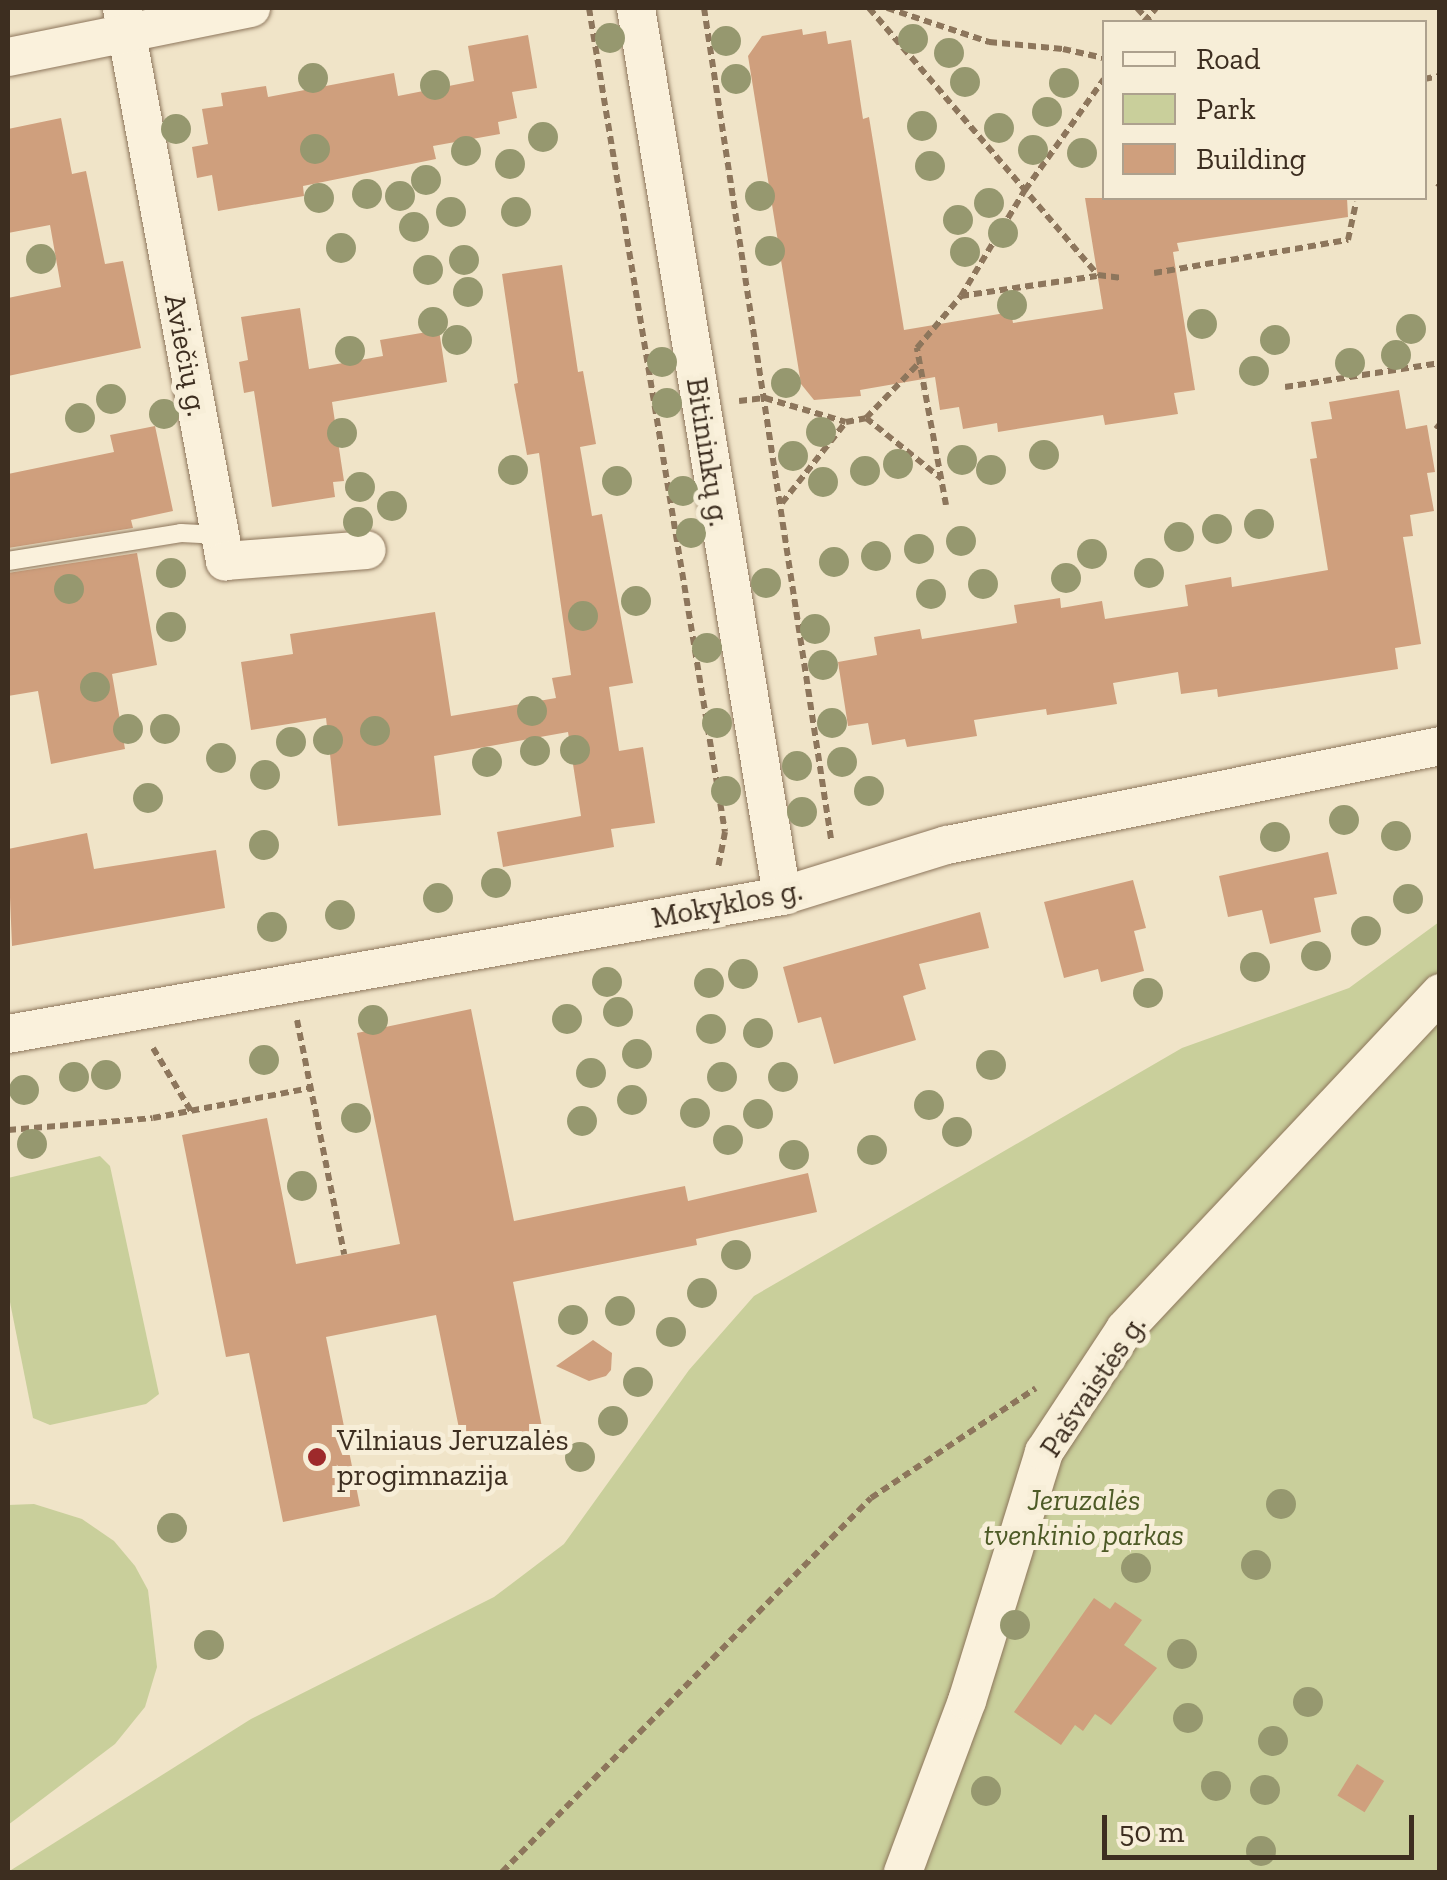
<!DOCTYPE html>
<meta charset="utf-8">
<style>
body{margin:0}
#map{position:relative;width:1447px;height:1880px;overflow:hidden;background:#f0e4c8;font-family:"Zilla Slab",serif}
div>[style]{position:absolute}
.green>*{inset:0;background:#c9cf9b}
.building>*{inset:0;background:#cf9f7d;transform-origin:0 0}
.path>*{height:6px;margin-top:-3px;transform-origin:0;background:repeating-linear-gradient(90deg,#8d765c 0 8px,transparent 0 13px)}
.roads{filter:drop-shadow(0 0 2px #8d765c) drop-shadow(0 0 2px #8d765c)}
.service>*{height:18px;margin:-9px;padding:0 9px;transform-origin:9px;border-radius:9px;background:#faf1dc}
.minor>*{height:38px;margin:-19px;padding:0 19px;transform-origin:19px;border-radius:19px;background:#faf1dc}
.trees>*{width:30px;height:30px;margin:-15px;border-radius:50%;background:#96986f}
.dots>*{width:28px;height:28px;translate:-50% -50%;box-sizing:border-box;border:5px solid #f7eed8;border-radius:50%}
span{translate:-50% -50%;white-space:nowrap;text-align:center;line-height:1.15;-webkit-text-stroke:10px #f7eed8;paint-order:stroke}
.street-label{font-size:30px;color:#3d2e20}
.poi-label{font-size:30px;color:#3d2e20}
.left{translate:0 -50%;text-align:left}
.park-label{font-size:30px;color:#4d5a26;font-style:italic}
.frame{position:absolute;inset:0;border:10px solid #3d2e20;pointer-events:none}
.legend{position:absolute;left:1102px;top:20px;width:325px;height:180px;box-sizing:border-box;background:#f7eed8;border:2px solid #ada18e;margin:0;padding:12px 18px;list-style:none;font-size:30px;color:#3d2e20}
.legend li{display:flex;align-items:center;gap:20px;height:50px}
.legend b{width:50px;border:2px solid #ada18e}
.scale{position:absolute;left:1102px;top:1815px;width:312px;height:45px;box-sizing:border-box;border:5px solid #3d2e20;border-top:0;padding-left:12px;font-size:30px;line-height:35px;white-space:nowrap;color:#3d2e20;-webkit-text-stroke:8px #f7eed8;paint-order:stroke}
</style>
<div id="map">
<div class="green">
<i style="clip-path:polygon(1439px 922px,1439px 1872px,8px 1872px,251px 1719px,494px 1597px,564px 1544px,689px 1370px,754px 1296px,1182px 1048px,1349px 988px)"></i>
<i style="clip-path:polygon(100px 1156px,110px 1166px,159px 1394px,146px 1404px,50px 1425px,33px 1418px,8px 1292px,8px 1178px)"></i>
<i style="clip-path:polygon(34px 1504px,82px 1519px,114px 1541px,135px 1566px,148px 1590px,157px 1667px,145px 1707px,115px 1744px,8px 1825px,8px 1505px)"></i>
</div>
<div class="building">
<i style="clip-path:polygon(802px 29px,803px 35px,826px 31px,828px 44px,851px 40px,863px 119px,869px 117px,904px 330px,1011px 312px,1013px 323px,1103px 309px,1085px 198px,1347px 198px,1348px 217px,1177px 243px,1179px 251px,1173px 252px,1195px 390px,1174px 393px,1178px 414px,1105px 425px,1103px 415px,998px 432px,997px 423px,963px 429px,959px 407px,940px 410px,935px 377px,860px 390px,861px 396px,814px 400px,801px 384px,748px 56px,762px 36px)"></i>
<i style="clip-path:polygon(528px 35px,537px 88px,512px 92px,517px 118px,498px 122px,500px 134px,433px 146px,436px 159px,303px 186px,304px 196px,218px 211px,212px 175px,197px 178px,192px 147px,208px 144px,202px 109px,223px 106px,221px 93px,266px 86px,268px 97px,394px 73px,398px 96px,474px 81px,468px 46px)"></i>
<i style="clip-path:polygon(61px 118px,72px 174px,86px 171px,105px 264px,123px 261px,141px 348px,8px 376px,8px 298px,61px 287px,50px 225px,8px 233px,8px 129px)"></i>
<i style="clip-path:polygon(562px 265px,578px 372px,583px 371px,596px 444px,580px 447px,592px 516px,602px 514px,633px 683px,609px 687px,619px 751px,643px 747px,655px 823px,611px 829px,614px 847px,503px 867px,497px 832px,581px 816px,568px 732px,434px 756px,441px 815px,338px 826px,326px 718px,251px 730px,241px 662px,293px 654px,290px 634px,435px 612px,451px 716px,556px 698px,552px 678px,571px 675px,539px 453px,527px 455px,514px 384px,518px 383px,502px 274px)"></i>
<i style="clip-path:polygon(300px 308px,309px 369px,383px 356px,380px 340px,439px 330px,447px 382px,332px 402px,344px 481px,333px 482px,335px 497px,272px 507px,254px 391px,244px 393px,239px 362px,248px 360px,241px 317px)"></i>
<i style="clip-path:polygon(1399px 390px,1406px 429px,1427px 425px,1435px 472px,1427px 473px,1434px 511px,1410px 515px,1413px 536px,1403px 537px,1421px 644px,1395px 648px,1398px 669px,1218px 697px,1217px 689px,1181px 694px,1178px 672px,1113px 683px,1117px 704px,1047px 715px,1046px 709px,974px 720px,977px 736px,907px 747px,905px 739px,872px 745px,868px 723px,848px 726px,838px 662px,877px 655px,874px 637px,920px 629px,922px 639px,1017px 623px,1014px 605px,1060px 598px,1061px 608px,1102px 601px,1105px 619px,1188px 606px,1185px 585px,1231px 577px,1232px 587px,1328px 570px,1310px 459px,1317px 458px,1311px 422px,1332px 419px,1329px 402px)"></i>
<i style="clip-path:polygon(155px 426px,173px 511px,131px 520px,133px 528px,8px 548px,8px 474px,114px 452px,110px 435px)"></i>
<i style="clip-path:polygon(137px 553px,157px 665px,112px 674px,125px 749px,51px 764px,38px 691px,8px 696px,8px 573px)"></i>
<i style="clip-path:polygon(87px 833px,94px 869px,216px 850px,225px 908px,12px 946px,8px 849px)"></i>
<i style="clip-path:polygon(1328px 852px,1337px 894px,1314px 898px,1321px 932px,1270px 944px,1262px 910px,1228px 917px,1219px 876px)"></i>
<i style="clip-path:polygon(1133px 880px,1146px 928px,1134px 931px,1144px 971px,1101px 982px,1098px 969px,1064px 978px,1044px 902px)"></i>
<i style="clip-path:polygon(980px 912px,989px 948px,919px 964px,926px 989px,903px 996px,916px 1040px,834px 1064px,821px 1017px,798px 1023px,783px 967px)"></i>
<i style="clip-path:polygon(471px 1009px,514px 1221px,685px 1186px,688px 1201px,808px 1173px,817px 1212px,696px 1239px,697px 1245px,513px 1282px,543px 1432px,463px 1448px,436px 1315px,326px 1337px,360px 1506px,283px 1522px,249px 1353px,226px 1357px,182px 1135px,267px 1118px,296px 1264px,400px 1244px,357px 1033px)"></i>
<i style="clip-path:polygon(593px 1340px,612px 1353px,611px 1370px,606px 1376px,589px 1381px,556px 1366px)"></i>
<i style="clip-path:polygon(1094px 1598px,1110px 1609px,1115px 1602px,1142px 1620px,1124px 1645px,1157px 1668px,1111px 1725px,1095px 1714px,1083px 1731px,1075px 1725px,1061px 1745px,1014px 1712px)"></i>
<i style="left:1357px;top:1764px;width:32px;height:37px;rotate:32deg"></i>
</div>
<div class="path">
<i style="left:589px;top:8px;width:835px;rotate:80.63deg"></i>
<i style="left:725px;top:832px;width:37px;rotate:101deg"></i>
<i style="left:704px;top:8px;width:841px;rotate:81.31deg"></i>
<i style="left:869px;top:8px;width:352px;rotate:49.4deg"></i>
<i style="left:1098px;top:275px;width:24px;rotate:7deg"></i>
<i style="left:887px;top:8px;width:108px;rotate:18.4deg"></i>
<i style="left:989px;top:42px;width:74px;rotate:5.4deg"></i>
<i style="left:1063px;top:49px;width:42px;rotate:12.4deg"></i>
<i style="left:1137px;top:8px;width:19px;rotate:47deg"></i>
<i style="left:1144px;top:22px;width:18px;rotate:-49deg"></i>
<i style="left:1424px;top:79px;width:16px;rotate:-11deg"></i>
<i style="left:1437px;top:183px;width:4px;rotate:34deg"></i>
<i style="left:1154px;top:273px;width:197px;rotate:-9.7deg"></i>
<i style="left:1348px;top:240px;width:39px;rotate:-78deg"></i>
<i style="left:961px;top:296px;width:137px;rotate:-8.4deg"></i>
<i style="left:1285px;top:387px;width:157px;rotate:-8.8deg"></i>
<i style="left:739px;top:401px;width:26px;rotate:-7deg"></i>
<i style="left:765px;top:398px;width:84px;rotate:16.5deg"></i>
<i style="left:846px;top:422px;width:20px;rotate:-11deg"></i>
<i style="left:866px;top:418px;width:76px;rotate:-46.1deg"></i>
<i style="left:866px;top:418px;width:97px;rotate:38.8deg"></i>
<i style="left:1436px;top:429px;width:6px;rotate:-51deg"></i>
<i style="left:782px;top:503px;width:103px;rotate:-51.7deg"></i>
<i style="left:946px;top:505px;width:160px;rotate:-100.5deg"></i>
<i style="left:917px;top:348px;width:68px;rotate:-49.8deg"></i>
<i style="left:961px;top:296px;width:124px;rotate:-58.9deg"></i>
<i style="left:1025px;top:190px;width:136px;rotate:-54.6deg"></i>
<i style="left:297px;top:1020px;width:239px;rotate:78.6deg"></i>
<i style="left:153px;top:1048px;width:74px;rotate:58.9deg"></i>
<i style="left:8px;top:1130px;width:145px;rotate:-4.7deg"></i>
<i style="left:153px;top:1118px;width:161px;rotate:-10.8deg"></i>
<i style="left:502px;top:1872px;width:525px;rotate:-45.39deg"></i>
<i style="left:871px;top:1498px;width:198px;rotate:-33.7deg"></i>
</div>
<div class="roads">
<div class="service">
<i style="left:8px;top:561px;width:175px;rotate:-9.2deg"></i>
<i style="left:181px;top:533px;width:39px;rotate:3deg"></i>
</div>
<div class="minor">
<i style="left:122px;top:8px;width:563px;rotate:79.45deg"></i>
<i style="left:225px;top:561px;width:142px;rotate:-4.4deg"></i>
<i style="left:636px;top:8px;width:900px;rotate:80.66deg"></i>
<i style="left:8px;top:57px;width:248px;rotate:-11.4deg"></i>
<i style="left:8px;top:1034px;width:786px;rotate:-10.11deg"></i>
<i style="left:782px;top:896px;width:173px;rotate:-17.2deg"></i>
<i style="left:947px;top:845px;width:503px;rotate:-11.35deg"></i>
<i style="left:903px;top:1872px;width:183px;rotate:-69.5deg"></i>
<i style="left:967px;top:1701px;width:261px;rotate:-72.8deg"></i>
<i style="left:1044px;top:1452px;width:147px;rotate:-56.6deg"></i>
<i style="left:1125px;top:1329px;width:461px;rotate:-46.8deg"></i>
</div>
</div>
<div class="trees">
<i style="left:610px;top:38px"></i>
<i style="left:913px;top:39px"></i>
<i style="left:726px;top:41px"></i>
<i style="left:949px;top:53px"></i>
<i style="left:313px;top:78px"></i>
<i style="left:736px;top:79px"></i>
<i style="left:965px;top:82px"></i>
<i style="left:1064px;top:83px"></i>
<i style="left:435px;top:85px"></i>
<i style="left:1047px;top:112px"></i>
<i style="left:922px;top:126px"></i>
<i style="left:999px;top:128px"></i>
<i style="left:176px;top:129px"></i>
<i style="left:543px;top:137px"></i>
<i style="left:315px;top:149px"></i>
<i style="left:1033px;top:150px"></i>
<i style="left:466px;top:151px"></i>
<i style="left:1082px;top:153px"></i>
<i style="left:510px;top:164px"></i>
<i style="left:930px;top:166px"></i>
<i style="left:426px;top:180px"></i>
<i style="left:367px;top:194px"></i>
<i style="left:400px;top:196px"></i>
<i style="left:760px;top:196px"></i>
<i style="left:319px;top:198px"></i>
<i style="left:989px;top:203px"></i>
<i style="left:451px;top:212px"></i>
<i style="left:516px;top:212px"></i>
<i style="left:958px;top:220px"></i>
<i style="left:414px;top:227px"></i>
<i style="left:1003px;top:233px"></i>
<i style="left:341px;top:248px"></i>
<i style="left:770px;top:251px"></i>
<i style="left:965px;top:252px"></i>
<i style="left:41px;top:259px"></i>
<i style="left:464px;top:260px"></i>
<i style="left:428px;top:270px"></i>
<i style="left:468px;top:292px"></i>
<i style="left:1012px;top:305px"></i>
<i style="left:433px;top:322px"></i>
<i style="left:1202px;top:324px"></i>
<i style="left:1411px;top:329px"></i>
<i style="left:457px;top:340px"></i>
<i style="left:1275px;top:340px"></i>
<i style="left:350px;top:351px"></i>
<i style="left:1396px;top:355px"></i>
<i style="left:662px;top:362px"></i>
<i style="left:1350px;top:363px"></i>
<i style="left:1254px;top:371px"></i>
<i style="left:786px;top:383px"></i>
<i style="left:111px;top:399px"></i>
<i style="left:667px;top:403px"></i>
<i style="left:164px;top:414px"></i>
<i style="left:80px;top:418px"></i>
<i style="left:821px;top:432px"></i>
<i style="left:342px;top:433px"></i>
<i style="left:1044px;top:455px"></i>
<i style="left:793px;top:456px"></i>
<i style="left:962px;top:460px"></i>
<i style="left:898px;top:464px"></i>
<i style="left:513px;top:470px"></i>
<i style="left:991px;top:470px"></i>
<i style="left:865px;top:471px"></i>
<i style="left:617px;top:481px"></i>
<i style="left:823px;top:482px"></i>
<i style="left:360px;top:487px"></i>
<i style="left:683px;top:491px"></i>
<i style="left:392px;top:506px"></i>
<i style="left:358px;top:522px"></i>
<i style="left:1259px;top:524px"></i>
<i style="left:1217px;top:529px"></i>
<i style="left:691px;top:533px"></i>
<i style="left:1179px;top:537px"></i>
<i style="left:961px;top:541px"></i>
<i style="left:919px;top:549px"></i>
<i style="left:1092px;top:554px"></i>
<i style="left:876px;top:556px"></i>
<i style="left:834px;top:562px"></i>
<i style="left:171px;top:573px"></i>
<i style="left:1149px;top:573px"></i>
<i style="left:1066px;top:578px"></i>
<i style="left:766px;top:583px"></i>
<i style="left:983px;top:584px"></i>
<i style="left:69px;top:589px"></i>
<i style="left:931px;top:594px"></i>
<i style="left:636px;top:601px"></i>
<i style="left:583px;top:616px"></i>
<i style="left:171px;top:627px"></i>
<i style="left:815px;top:629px"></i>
<i style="left:707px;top:648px"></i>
<i style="left:823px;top:665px"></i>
<i style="left:95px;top:687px"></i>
<i style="left:532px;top:711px"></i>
<i style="left:717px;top:723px"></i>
<i style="left:832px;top:723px"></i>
<i style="left:128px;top:729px"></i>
<i style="left:165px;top:729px"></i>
<i style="left:375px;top:731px"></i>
<i style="left:328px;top:740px"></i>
<i style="left:291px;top:742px"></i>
<i style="left:575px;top:750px"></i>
<i style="left:535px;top:751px"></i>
<i style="left:221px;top:758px"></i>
<i style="left:487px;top:762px"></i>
<i style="left:842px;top:762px"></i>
<i style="left:797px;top:766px"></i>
<i style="left:265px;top:775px"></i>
<i style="left:726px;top:791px"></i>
<i style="left:869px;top:791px"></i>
<i style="left:148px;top:798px"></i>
<i style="left:802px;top:812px"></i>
<i style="left:1344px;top:820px"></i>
<i style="left:1396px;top:836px"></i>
<i style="left:1275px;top:837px"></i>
<i style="left:264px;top:845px"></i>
<i style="left:496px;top:883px"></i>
<i style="left:438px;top:898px"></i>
<i style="left:1408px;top:899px"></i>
<i style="left:340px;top:915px"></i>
<i style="left:272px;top:927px"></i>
<i style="left:1366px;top:931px"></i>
<i style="left:1316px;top:956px"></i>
<i style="left:1255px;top:967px"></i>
<i style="left:743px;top:974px"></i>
<i style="left:607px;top:982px"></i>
<i style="left:709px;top:983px"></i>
<i style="left:1148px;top:993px"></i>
<i style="left:618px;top:1012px"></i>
<i style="left:567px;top:1019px"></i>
<i style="left:373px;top:1020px"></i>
<i style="left:711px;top:1029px"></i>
<i style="left:758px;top:1033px"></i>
<i style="left:637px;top:1054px"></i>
<i style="left:264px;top:1060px"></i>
<i style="left:991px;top:1065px"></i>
<i style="left:591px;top:1073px"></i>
<i style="left:106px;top:1075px"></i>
<i style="left:74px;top:1077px"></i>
<i style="left:722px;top:1077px"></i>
<i style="left:783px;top:1077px"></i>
<i style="left:24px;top:1090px"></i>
<i style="left:632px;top:1100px"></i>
<i style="left:929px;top:1105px"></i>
<i style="left:695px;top:1113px"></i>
<i style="left:758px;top:1114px"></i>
<i style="left:356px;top:1118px"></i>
<i style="left:582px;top:1121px"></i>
<i style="left:957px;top:1132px"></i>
<i style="left:728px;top:1140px"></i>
<i style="left:32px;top:1144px"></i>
<i style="left:872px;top:1150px"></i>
<i style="left:794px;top:1155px"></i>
<i style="left:302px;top:1186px"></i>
<i style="left:736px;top:1255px"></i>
<i style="left:702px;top:1293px"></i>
<i style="left:620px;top:1311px"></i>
<i style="left:573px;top:1320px"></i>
<i style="left:671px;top:1332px"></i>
<i style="left:638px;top:1382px"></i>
<i style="left:613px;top:1421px"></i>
<i style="left:580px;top:1457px"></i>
<i style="left:1281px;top:1504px"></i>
<i style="left:172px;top:1528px"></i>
<i style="left:1256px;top:1565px"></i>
<i style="left:1136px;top:1568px"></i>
<i style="left:1015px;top:1625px"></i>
<i style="left:209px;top:1645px"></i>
<i style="left:1182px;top:1654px"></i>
<i style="left:1308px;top:1702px"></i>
<i style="left:1188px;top:1718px"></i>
<i style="left:1273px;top:1741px"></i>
<i style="left:1216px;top:1786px"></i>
<i style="left:1265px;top:1790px"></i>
<i style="left:986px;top:1791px"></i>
<i style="left:1261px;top:1851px"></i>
</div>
<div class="dots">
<i style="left:317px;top:1457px;background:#9e2a2b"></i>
</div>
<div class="street-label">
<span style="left:186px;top:355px;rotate:79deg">Aviečių g.</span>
<span style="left:708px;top:452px;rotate:81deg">Bitininkų g.</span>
<span style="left:727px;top:904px;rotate:-11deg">Mokyklos g.</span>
<span style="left:1093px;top:1386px;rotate:-56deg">Pašvaistės g.</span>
</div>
<div class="poi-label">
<span class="left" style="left:337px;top:1457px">Vilniaus Jeruzalės<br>progimnazija</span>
</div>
<div class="park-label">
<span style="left:1084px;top:1517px">Jeruzalės<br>tvenkinio parkas</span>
</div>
<div class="frame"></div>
<ul class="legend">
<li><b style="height:12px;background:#faf1dc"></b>Road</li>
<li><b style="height:28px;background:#c9cf9b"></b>Park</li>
<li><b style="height:28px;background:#cf9f7d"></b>Building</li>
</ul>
<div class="scale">50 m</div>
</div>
